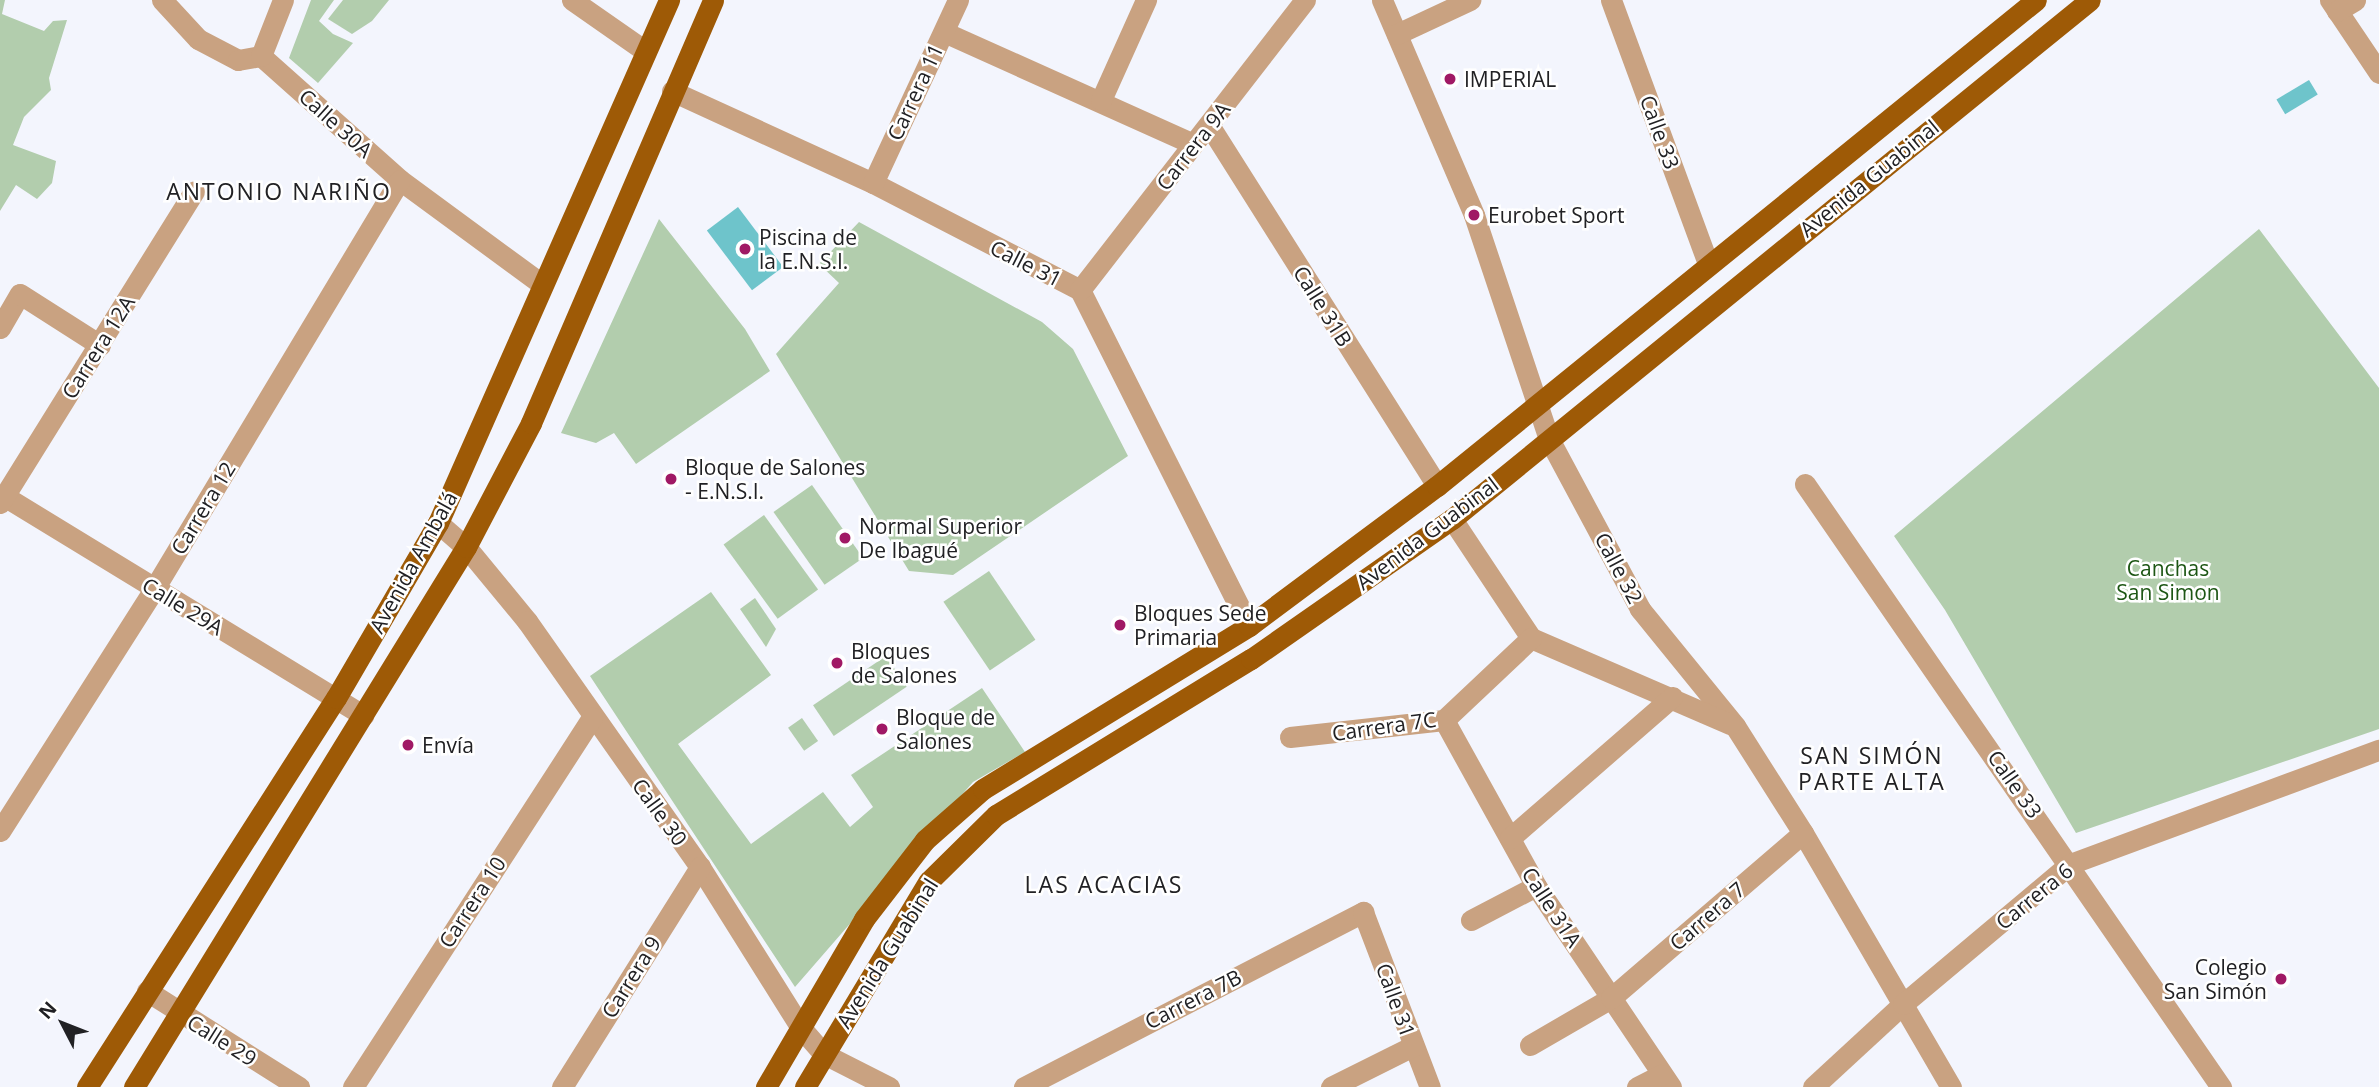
<!DOCTYPE html>
<meta charset="utf-8">
<style>
body{margin:0}
#map{position:relative;width:2379px;height:1087px;overflow:hidden;background:#f3f5fd;font-family:"Open Sans",sans-serif}
div>[style]{position:absolute}
.green>*{inset:0;background:#b2cdad;transform-origin:0 0}
.water>*{inset:0;background:#6ec4cb;transform-origin:0 0}
.minor>*{height:21px;margin:-10.5px;padding:0 10.5px;transform-origin:10.5px;border-radius:10.5px;background:#c9a281}
.major>*{height:21px;margin:-10.5px;padding:0 10.5px;transform-origin:10.5px;border-radius:10.5px;background:#9e5a06}
.dots>*{width:19px;height:19px;translate:-50% -50%;box-sizing:border-box;border:4px solid #fff;border-radius:50%}
span{translate:-50% -50%;white-space:nowrap;text-align:center;line-height:1.15;-webkit-text-stroke:5px #fff;paint-order:stroke}
.poi-label{font-size:21px;color:#212124}
.left{translate:0 -50%;text-align:left}
.right{translate:-100% -50%;text-align:right}
.street-label{font-size:21px;color:#212124}
.park-label{font-size:21px;color:#1d5614}
.neighbourhood-label{font-size:23px;color:#212124;letter-spacing:2px}
.north{position:absolute;left:28px;top:989px;width:70px;height:70px;-webkit-text-stroke:5px #fff;paint-order:stroke;rotate:312deg;font-size:19px;font-weight:700;line-height:28px;text-align:center;color:#212124}
.north::after{content:'';display:block;margin:auto;width:24px;height:32px;background:#212124;clip-path:polygon(50% 0,100% 100%,50% 72%,0 100%)}
</style>
<div id="map">
<div class="green">
<i style="clip-path:polygon(0 0,5px 0,2px 14px,44px 31px,53px 21px,67px 20px,49px 78px,51px 90px,24px 117px,13px 145px,56px 161px,52px 183px,37px 199px,16px 185px,0 211px)"></i>
<i style="clip-path:polygon(311px 0,334px 0,319px 21px,333px 34px,353px 43px,318px 83px,289px 58px)"></i>
<i style="clip-path:polygon(343px 0,389px 0,372px 21px,352px 34px,328px 19px)"></i>
<i style="clip-path:polygon(659px 219px,745px 329px,770px 371px,636px 464px,614px 433px,596px 443px,561px 433px)"></i>
<i style="clip-path:polygon(859px 222px,1042px 322px,1073px 349px,1128px 456px,953px 575px,909px 571px,776px 354px,839px 283px,819px 264px)"></i>
<i style="clip-path:polygon(2259px 229px,2379px 388px,2379px 729px,2076px 833px,1945px 610px,1894px 536px)"></i>
<i style="left:812px;top:485px;width:89px;height:47px;rotate:55deg"></i>
<i style="left:764px;top:515px;width:92px;height:50px;rotate:54deg"></i>
<i style="left:989px;top:571px;width:83px;height:55px;rotate:56deg"></i>
<i style="clip-path:polygon(711px 592px,771px 675px,678px 744px,751px 844px,823px 792px,850px 827px,873px 807px,851px 775px,982px 688px,1025px 752px,973px 782px,795px 987px,590px 676px)"></i>
<i style="clip-path:polygon(755px 598px,776px 629px,766px 647px,740px 609px)"></i>
<i style="left:886px;top:656px;width:37px;height:88px;rotate:56deg"></i>
<i style="left:802px;top:718px;width:28px;height:17px;rotate:55deg"></i>
</div>
<div class="water">
<i style="left:2309px;top:80px;width:17px;height:38px;rotate:59deg"></i>
<i style="left:738px;top:207px;width:75px;height:39px;rotate:53deg"></i>
</div>
<div class="minor">
<i style="left:162px;top:0;width:53px;rotate:47.3deg"></i>
<i style="left:198px;top:39px;width:45px;rotate:27.7deg"></i>
<i style="left:238px;top:60px;width:23px;rotate:-10deg"></i>
<i style="left:261px;top:56px;width:186px;rotate:41.7deg"></i>
<i style="left:400px;top:180px;width:177px;rotate:36.3deg"></i>
<i style="left:572px;top:0;width:89px;rotate:34.9deg"></i>
<i style="left:1382px;top:0;width:234px;rotate:66.8deg"></i>
<i style="left:1474px;top:215px;width:236px;rotate:71.5deg"></i>
<i style="left:1549px;top:439px;width:193px;rotate:61.8deg"></i>
<i style="left:1640px;top:609px;width:151px;rotate:50.9deg"></i>
<i style="left:1735px;top:726px;width:127px;rotate:57.6deg"></i>
<i style="left:1803px;top:833px;width:294px;rotate:59.8deg"></i>
<i style="left:1611px;top:0;width:281px;rotate:69.8deg"></i>
<i style="left:2330px;top:0;width:88px;rotate:56.1deg"></i>
<i style="left:2337px;top:11px;width:21px;rotate:-31deg"></i>
<i style="left:944px;top:32px;width:273px;rotate:24.2deg"></i>
<i style="left:1397px;top:34px;width:81px;rotate:-25deg"></i>
<i style="left:261px;top:56px;width:60px;rotate:-68.6deg"></i>
<i style="left:672px;top:91px;width:221px;rotate:24.6deg"></i>
<i style="left:873px;top:183px;width:233px;rotate:27.3deg"></i>
<i style="left:1080px;top:290px;width:376px;rotate:63.3deg"></i>
<i style="left:1101px;top:100px;width:110px;rotate:-65.8deg"></i>
<i style="left:1209px;top:125px;width:427px;rotate:57.7deg"></i>
<i style="left:873px;top:183px;width:202px;rotate:-65.1deg"></i>
<i style="left:1080px;top:290px;width:367px;rotate:-52.2deg"></i>
<i style="left:0;top:328px;width:39px;rotate:-60deg"></i>
<i style="left:20px;top:294px;width:95px;rotate:32.5deg"></i>
<i style="left:1805px;top:484px;width:733px;rotate:55.4deg"></i>
<i style="left:4px;top:496px;width:421px;rotate:31.4deg"></i>
<i style="left:0;top:503px;width:367px;rotate:-58.1deg"></i>
<i style="left:1452px;top:519px;width:143px;rotate:56.4deg"></i>
<i style="left:1531px;top:638px;width:217px;rotate:23.4deg"></i>
<i style="left:438px;top:523px;width:37px;rotate:41deg"></i>
<i style="left:466px;top:547px;width:96px;rotate:50.5deg"></i>
<i style="left:527px;top:621px;width:301px;rotate:54.9deg"></i>
<i style="left:700px;top:867px;width:190px;rotate:57.9deg"></i>
<i style="left:801px;top:1028px;width:35px;rotate:49deg"></i>
<i style="left:824px;top:1054px;width:73px;rotate:26.9deg"></i>
<i style="left:1444px;top:720px;width:190px;rotate:61deg"></i>
<i style="left:1536px;top:886px;width:242px;rotate:56.1deg"></i>
<i style="left:1290px;top:737px;width:155px;rotate:-6.3deg"></i>
<i style="left:1444px;top:720px;width:120px;rotate:-43.3deg"></i>
<i style="left:0;top:831px;width:287px;rotate:-57.5deg"></i>
<i style="left:154px;top:589px;width:477px;rotate:-59deg"></i>
<i style="left:1510px;top:838px;width:215px;rotate:-41deg"></i>
<i style="left:1471px;top:920px;width:73px;rotate:-27.6deg"></i>
<i style="left:147px;top:991px;width:180px;rotate:32.3deg"></i>
<i style="left:1530px;top:1045px;width:94px;rotate:-30.1deg"></i>
<i style="left:1611px;top:998px;width:253px;rotate:-40.7deg"></i>
<i style="left:353px;top:1087px;width:440px;rotate:-57.1deg"></i>
<i style="left:562px;top:1087px;width:260px;rotate:-57.9deg"></i>
<i style="left:1024px;top:1087px;width:382px;rotate:-27.3deg"></i>
<i style="left:1363px;top:912px;width:187px;rotate:69.1deg"></i>
<i style="left:1331px;top:1087px;width:92px;rotate:-26.6deg"></i>
<i style="left:1637px;top:1087px;width:27px;rotate:-27deg"></i>
<i style="left:1813px;top:1087px;width:122px;rotate:-42.7deg"></i>
<i style="left:1903px;top:1004px;width:218px;rotate:-40deg"></i>
<i style="left:2070px;top:864px;width:329px;rotate:-20.3deg"></i>
</div>
<div class="major">
<i style="left:87px;top:1087px;width:462px;rotate:-57.4deg"></i>
<i style="left:336px;top:698px;width:203px;rotate:-59.8deg"></i>
<i style="left:438px;top:523px;width:572px;rotate:-66.17deg"></i>
<i style="left:134px;top:1087px;width:634px;rotate:-58.42deg"></i>
<i style="left:466px;top:547px;width:140px;rotate:-62.3deg"></i>
<i style="left:531px;top:423px;width:460px;rotate:-66.7deg"></i>
<i style="left:766px;top:1087px;width:194px;rotate:-59.7deg"></i>
<i style="left:864px;top:919px;width:100px;rotate:-52.3deg"></i>
<i style="left:925px;top:840px;width:77px;rotate:-41.3deg"></i>
<i style="left:983px;top:789px;width:312px;rotate:-31.5deg"></i>
<i style="left:1249px;top:626px;width:234px;rotate:-36.7deg"></i>
<i style="left:1437px;top:486px;width:771px;rotate:-39.05deg"></i>
<i style="left:805px;top:1087px;width:240px;rotate:-59deg"></i>
<i style="left:929px;top:881px;width:94px;rotate:-44.6deg"></i>
<i style="left:996px;top:815px;width:299px;rotate:-31.5deg"></i>
<i style="left:1251px;top:659px;width:245px;rotate:-34.9deg"></i>
<i style="left:1452px;top:519px;width:822px;rotate:-39.13deg"></i>
</div>
<div class="dots">
<i style="left:1450px;top:79px;background:#a01965"></i>
<i style="left:1474px;top:215px;background:#a01965"></i>
<i style="left:745px;top:249px;background:#a01965"></i>
<i style="left:671px;top:479px;background:#a01965"></i>
<i style="left:845px;top:538px;background:#a01965"></i>
<i style="left:1120px;top:625px;background:#a01965"></i>
<i style="left:837px;top:663px;background:#a01965"></i>
<i style="left:882px;top:729px;background:#a01965"></i>
<i style="left:408px;top:745px;background:#a01965"></i>
<i style="left:2281px;top:979px;background:#a01965"></i>
</div>
<div class="poi-label">
<span class="left" style="left:1464px;top:79px">IMPERIAL</span>
<span class="left" style="left:1488px;top:215px">Eurobet Sport</span>
<span class="left" style="left:759px;top:249px">Piscina de<br>la E.N.S.I.</span>
<span class="left" style="left:685px;top:479px">Bloque de Salones<br>- E.N.S.I.</span>
<span class="left" style="left:859px;top:538px">Normal Superior<br>De Ibagué</span>
<span class="left" style="left:1134px;top:625px">Bloques Sede<br>Primaria</span>
<span class="left" style="left:851px;top:663px">Bloques<br>de Salones</span>
<span class="left" style="left:896px;top:729px">Bloque de<br>Salones</span>
<span class="left" style="left:422px;top:745px">Envía</span>
<span class="right" style="left:2267px;top:979px">Colegio<br>San Simón</span>
</div>
<div class="street-label">
<span style="left:915px;top:92px;rotate:-65deg">Carrera 11</span>
<span style="left:336px;top:123px;rotate:42deg">Calle 30A</span>
<span style="left:1660px;top:132px;rotate:70deg">Calle 33</span>
<span style="left:1193px;top:146px;rotate:-52deg">Carrera 9A</span>
<span style="left:1869px;top:178px;rotate:-39deg">Avenida Guabinal</span>
<span style="left:1026px;top:263px;rotate:27deg">Calle 31</span>
<span style="left:1323px;top:306px;rotate:58deg">Calle 31B</span>
<span style="left:98px;top:347px;rotate:-58deg">Carrera 12A</span>
<span style="left:203px;top:508px;rotate:-59deg">Carrera 12</span>
<span style="left:1427px;top:533px;rotate:-37deg">Avenida Guabinal</span>
<span style="left:413px;top:562px;rotate:-61deg">Avenida Ambalá</span>
<span style="left:1619px;top:568px;rotate:62deg">Calle 32</span>
<span style="left:183px;top:606px;rotate:31deg">Calle 29A</span>
<span style="left:1384px;top:726px;rotate:-8deg">Carrera 7C</span>
<span style="left:2015px;top:784px;rotate:55deg">Calle 33</span>
<span style="left:660px;top:812px;rotate:54deg">Calle 30</span>
<span style="left:2034px;top:896px;rotate:-39deg">Carrera 6</span>
<span style="left:472px;top:902px;rotate:-57deg">Carrera 10</span>
<span style="left:1552px;top:907px;rotate:57deg">Calle 31A</span>
<span style="left:1707px;top:916px;rotate:-41deg">Carrera 7</span>
<span style="left:887px;top:953px;rotate:-58deg">Avenida Guabinal</span>
<span style="left:631px;top:977px;rotate:-58deg">Carrera 9</span>
<span style="left:1193px;top:999px;rotate:-27deg">Carrera 7B</span>
<span style="left:1396px;top:1000px;rotate:70deg">Calle 31</span>
<span style="left:222px;top:1040px;rotate:32deg">Calle 29</span>
</div>
<div class="park-label">
<span style="left:2168px;top:580px">Canchas<br>San Simon</span>
</div>
<div class="neighbourhood-label">
<span style="left:279px;top:191px">ANTONIO NARIÑO</span>
<span style="left:1872px;top:768px">SAN SIMÓN<br>PARTE ALTA</span>
<span style="left:1104px;top:884px">LAS ACACIAS</span>
</div>
<div class="north">N</div>
</div>
